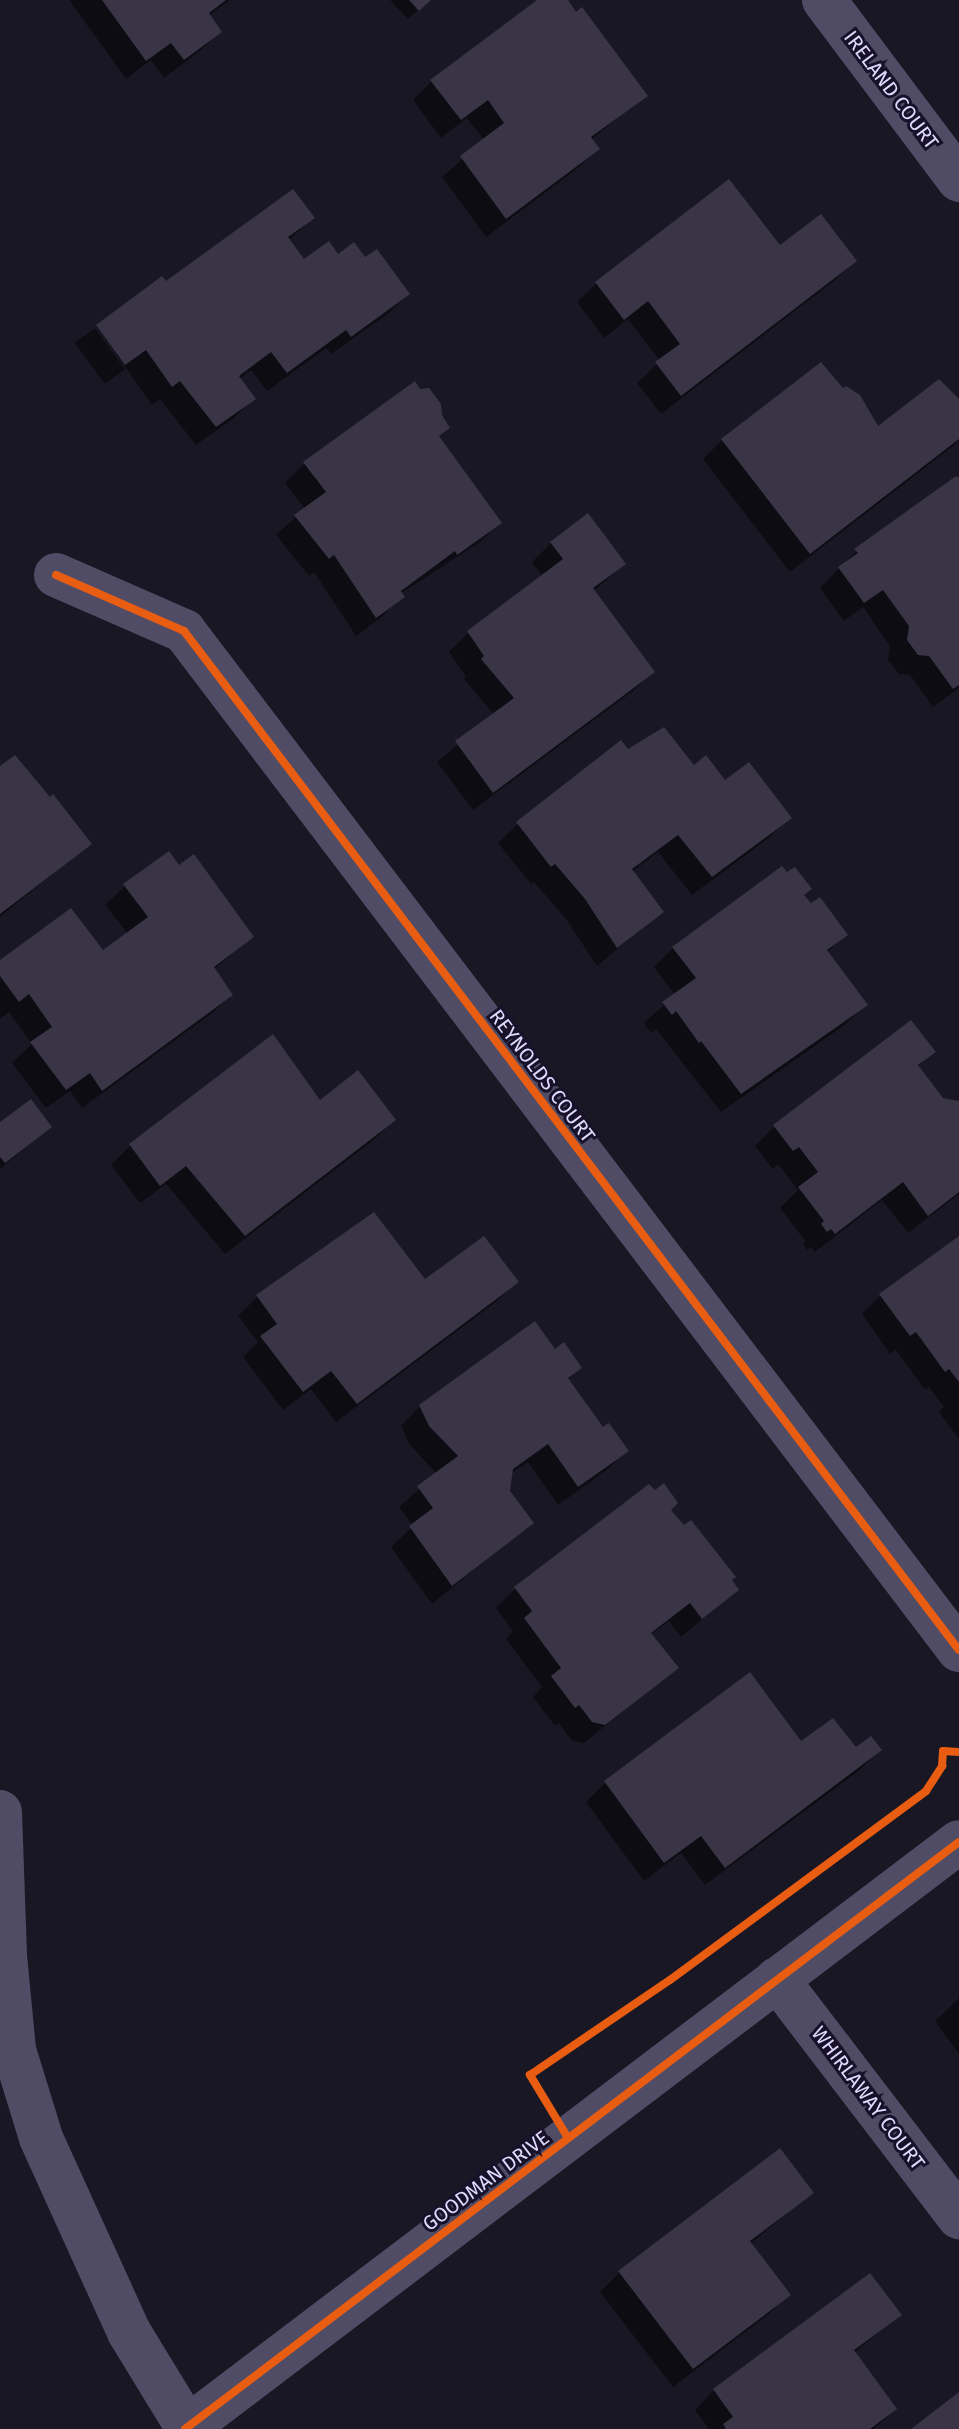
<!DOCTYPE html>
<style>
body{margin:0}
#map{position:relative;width:959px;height:2429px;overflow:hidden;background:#1a1724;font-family:"Fira Sans",sans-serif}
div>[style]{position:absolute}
.shadow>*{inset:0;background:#0007;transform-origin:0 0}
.building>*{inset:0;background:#393546}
.minor>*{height:44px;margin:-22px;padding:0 22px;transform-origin:22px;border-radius:22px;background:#504c65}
.cycleway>*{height:8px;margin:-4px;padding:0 4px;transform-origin:4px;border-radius:4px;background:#e95d12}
span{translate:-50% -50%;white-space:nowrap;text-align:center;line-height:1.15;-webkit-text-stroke:6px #17112a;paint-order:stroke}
.street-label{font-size:20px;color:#e1daff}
</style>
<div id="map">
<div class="shadow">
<i style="clip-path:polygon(69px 0,230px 0,208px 16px,220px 32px,200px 51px,164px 78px,151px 60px,126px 79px)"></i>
<i style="clip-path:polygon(390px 0,429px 0,408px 19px)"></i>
<i style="clip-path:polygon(541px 0,565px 0,645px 96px,591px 140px,598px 149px,578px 168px,486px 237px,442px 177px,484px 140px,467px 118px,441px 138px,413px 100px,432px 81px)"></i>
<i style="clip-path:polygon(312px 218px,288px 241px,304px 262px,337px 257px,364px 259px,408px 294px,389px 313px,331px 354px,326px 348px,267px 391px,251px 370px,239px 379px,253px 399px,234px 418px,196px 445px,160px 399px,152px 405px,97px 327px,162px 279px,165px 284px)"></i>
<i style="clip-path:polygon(780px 248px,854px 261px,835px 280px,661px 414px,637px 383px,660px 361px,628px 319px,604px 338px,577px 302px,597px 283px)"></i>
<i style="left:95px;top:328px;width:51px;height:25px;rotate:54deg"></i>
<i style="clip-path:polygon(959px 404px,959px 440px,953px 446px,790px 572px,703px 459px,722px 440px,877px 429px)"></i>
<i style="clip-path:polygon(440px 416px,448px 428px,438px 437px,500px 523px,480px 542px,400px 594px,383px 616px,356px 636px,314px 572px,309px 576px,276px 535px,305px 509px,285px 483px,305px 463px)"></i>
<i style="clip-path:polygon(959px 479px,959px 688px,933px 707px,910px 675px,899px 674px,888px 660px,890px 646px,863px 607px,844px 621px,820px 588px,856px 551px)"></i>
<i style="clip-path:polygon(551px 543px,624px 564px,593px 592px,652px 672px,633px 691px,473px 810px,437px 762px,494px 715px,464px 679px,466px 677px,449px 652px,468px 633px,543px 577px,532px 562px)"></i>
<i style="clip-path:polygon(628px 752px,694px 768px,789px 817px,770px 837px,692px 895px,658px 852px,632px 872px,662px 912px,597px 966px,566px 919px,534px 882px,531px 884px,498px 843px,518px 824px)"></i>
<i style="clip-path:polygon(0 769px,89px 844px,0 917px)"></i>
<i style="clip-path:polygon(179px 868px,252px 937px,213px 970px,231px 995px,211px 1014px,82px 1108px,70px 1091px,46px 1108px,12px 1063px,32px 1044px,9px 1012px,0 1019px,0 962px,102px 953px,128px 934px,105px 905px,125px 886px)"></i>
<i style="clip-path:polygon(802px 895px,845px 935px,827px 953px,865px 1005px,846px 1024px,721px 1112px,656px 1029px,651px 1033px,644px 1023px,675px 995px,654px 967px,673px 948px)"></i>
<i style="clip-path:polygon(272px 1036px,319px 1103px,394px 1119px,375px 1139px,225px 1254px,166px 1184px,140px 1203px,111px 1165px,130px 1146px)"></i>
<i style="clip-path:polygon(933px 1052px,917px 1068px,941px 1100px,959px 1104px,959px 1194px,908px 1233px,882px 1200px,815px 1252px,811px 1247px,807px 1250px,803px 1244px,806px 1242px,780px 1208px,798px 1190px,778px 1164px,773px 1169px,755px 1146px,774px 1127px)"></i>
<i style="clip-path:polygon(0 1125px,50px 1127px,0 1169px)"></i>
<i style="clip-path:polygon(959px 1238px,959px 1439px,939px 1412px,944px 1407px,929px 1387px,925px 1390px,896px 1350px,890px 1354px,862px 1314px,881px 1295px)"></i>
<i style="clip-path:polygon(424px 1282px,516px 1282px,497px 1301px,336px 1422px,311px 1389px,283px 1410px,243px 1357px,258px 1342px,238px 1316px,257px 1297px)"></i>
<i style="clip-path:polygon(555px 1351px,580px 1368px,567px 1380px,603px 1430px,626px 1451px,607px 1470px,558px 1505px,528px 1462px,510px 1474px,508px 1491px,531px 1523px,432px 1604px,391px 1547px,413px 1526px,399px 1507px,437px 1474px,410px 1445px,401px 1426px,420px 1406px)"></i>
<i style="clip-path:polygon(669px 1510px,737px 1590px,681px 1637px,669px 1621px,650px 1635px,676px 1668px,584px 1743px,572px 1741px,559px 1723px,555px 1726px,533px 1697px,542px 1687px,506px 1639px,513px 1631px,496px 1608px,515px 1589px)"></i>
<i style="clip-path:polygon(749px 1675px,801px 1744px,879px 1750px,860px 1770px,705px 1885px,681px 1853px,644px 1881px,586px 1802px,605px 1783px)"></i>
<i style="clip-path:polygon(959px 1998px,959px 2054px,935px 2021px)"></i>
<i style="clip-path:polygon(780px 2151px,811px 2193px,750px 2244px,788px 2294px,769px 2314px,673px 2387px,600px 2292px,619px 2273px)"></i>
<i style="clip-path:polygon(899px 2315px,854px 2353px,895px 2409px,874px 2429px,709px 2429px,695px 2410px,714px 2390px)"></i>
</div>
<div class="building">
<i style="clip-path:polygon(102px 0,226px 0,209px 13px,222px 32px,184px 60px,171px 43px,146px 61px)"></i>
<i style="clip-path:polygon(409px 0,431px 0,419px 11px)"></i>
<i style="clip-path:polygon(537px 0,568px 0,576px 12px,582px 7px,648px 96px,591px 137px,600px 149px,506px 219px,460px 156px,504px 123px,488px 100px,461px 120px,430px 80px)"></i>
<i style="clip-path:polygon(729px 179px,780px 245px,821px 214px,857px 261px,681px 396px,655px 362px,680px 344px,648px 301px,624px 320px,595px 282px)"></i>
<i style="clip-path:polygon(293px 189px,315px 218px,288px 237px,304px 259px,329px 241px,338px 254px,354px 242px,365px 257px,377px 249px,410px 294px,351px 337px,346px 330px,287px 373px,271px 352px,239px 376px,256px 399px,216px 427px,180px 381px,172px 387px,146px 350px,125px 365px,96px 325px,162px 276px,166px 281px)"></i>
<i style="clip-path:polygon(821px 362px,843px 388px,846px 386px,860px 395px,878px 426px,939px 379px,959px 399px,959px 439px,810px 554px,721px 439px)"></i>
<i style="clip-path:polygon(415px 381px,420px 389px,429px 388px,441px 404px,442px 415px,450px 428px,439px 436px,502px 523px,457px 555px,455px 551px,401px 591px,405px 597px,376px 618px,334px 555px,329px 559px,294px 515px,326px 492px,303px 462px)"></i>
<i style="clip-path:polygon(956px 476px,959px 478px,959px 685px,953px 689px,929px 656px,918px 655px,907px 640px,909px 626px,883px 590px,864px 603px,838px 567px,858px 553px,854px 549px)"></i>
<i style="clip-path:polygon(588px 513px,626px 564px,593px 588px,655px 672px,493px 793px,455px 741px,514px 698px,481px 659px,484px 656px,467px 631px,563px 559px,550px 542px)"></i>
<i style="clip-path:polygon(664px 727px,694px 765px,706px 755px,725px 780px,749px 762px,792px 818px,712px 877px,678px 835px,632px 869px,664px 912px,617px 948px,585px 899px,555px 864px,551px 867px,516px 822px,621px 740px,628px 749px)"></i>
<i style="clip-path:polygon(15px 755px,50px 797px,53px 794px,92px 844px,0 914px,0 766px)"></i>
<i style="clip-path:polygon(169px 851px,179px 865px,194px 854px,254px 937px,214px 967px,233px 995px,102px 1091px,90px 1073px,66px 1090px,30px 1042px,52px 1027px,29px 994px,19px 1002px,0 976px,0 960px,71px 908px,103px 950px,148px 917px,123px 884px)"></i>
<i style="clip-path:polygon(782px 866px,787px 872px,795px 867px,812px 889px,804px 895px,811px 903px,820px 897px,848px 935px,827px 950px,868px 1005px,741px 1094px,701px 1041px,699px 1043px,676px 1011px,672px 1015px,662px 1002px,696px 978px,672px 947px)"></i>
<i style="clip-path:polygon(911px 1020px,936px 1052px,918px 1065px,943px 1098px,959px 1101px,959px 1192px,928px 1216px,903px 1182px,835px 1234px,831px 1229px,827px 1232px,821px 1224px,824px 1221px,798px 1187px,818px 1172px,799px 1147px,793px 1151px,773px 1125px)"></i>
<i style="clip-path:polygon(273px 1034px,320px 1100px,358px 1070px,396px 1120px,245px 1236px,186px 1166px,160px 1186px,129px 1144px)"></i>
<i style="clip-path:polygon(31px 1099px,52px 1127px,5px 1163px,0 1157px,0 1122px)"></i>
<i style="clip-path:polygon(374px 1212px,425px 1279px,484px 1236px,519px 1282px,357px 1404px,331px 1371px,303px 1392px,260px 1336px,277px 1324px,256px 1295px)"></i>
<i style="clip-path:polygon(959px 1236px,959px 1382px,949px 1369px,945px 1372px,916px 1332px,910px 1336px,879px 1294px)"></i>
<i style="clip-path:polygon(535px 1321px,555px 1349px,564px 1342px,582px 1368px,568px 1378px,603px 1427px,609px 1423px,629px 1451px,578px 1487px,548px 1444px,513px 1469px,510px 1491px,534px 1523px,452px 1586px,409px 1526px,433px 1508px,417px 1486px,458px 1456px,429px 1426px,419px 1405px)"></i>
<i style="clip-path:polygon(664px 1483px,678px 1503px,671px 1510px,684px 1525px,691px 1520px,736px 1577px,732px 1580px,739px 1590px,702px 1619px,690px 1603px,651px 1633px,679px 1668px,605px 1725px,592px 1722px,579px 1705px,575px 1708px,551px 1676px,561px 1668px,524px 1618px,532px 1611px,514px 1587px,649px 1484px,655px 1490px)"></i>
<i style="clip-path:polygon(750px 1672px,801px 1741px,833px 1718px,856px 1747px,871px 1736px,882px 1750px,725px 1868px,701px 1836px,664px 1863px,604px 1781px)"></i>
<i style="clip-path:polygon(780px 2148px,814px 2193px,750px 2241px,791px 2295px,693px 2369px,618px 2271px)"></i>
<i style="clip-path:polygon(870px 2273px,902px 2315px,854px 2350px,897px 2409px,870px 2429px,726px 2429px,723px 2424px,733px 2417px,713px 2389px)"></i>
<i style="clip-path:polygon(959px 2392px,959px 2429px,911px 2429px)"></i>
</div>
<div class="minor">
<i style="left:824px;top:0;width:225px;rotate:53.1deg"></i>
<i style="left:56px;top:575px;width:140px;rotate:23.6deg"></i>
<i style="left:184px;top:631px;width:1280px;rotate:52.75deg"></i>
<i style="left:0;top:1812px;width:144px;rotate:88deg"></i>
<i style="left:5px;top:1956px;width:94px;rotate:84.5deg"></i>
<i style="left:14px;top:2050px;width:92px;rotate:72.9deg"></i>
<i style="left:41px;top:2138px;width:213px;rotate:65.6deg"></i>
<i style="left:129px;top:2332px;width:111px;rotate:58.6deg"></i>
<i style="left:777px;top:1979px;width:300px;rotate:52.6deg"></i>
<i style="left:185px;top:2429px;width:971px;rotate:-37.18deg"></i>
</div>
<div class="cycleway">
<i style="left:56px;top:575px;width:140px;rotate:23.6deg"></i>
<i style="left:184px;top:631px;width:1280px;rotate:52.75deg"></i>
<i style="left:568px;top:2138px;width:74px;rotate:-121.1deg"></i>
<i style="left:530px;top:2075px;width:169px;rotate:-34.2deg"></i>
<i style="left:670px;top:1980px;width:318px;rotate:-36.4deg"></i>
<i style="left:926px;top:1791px;width:30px;rotate:-57deg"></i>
<i style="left:942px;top:1766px;width:15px;rotate:-86deg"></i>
<i style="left:943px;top:1751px;width:16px;rotate:4deg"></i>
<i style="left:185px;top:2429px;width:971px;rotate:-37.18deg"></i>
</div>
<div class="street-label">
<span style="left:891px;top:90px;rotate:53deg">IRELAND COURT</span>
<span style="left:542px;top:1076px;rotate:53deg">REYNOLDS COURT</span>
<span style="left:868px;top:2098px;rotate:53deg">WHIRLAWAY COURT</span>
<span style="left:486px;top:2181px;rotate:-37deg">GOODMAN DRIVE</span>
</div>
</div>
